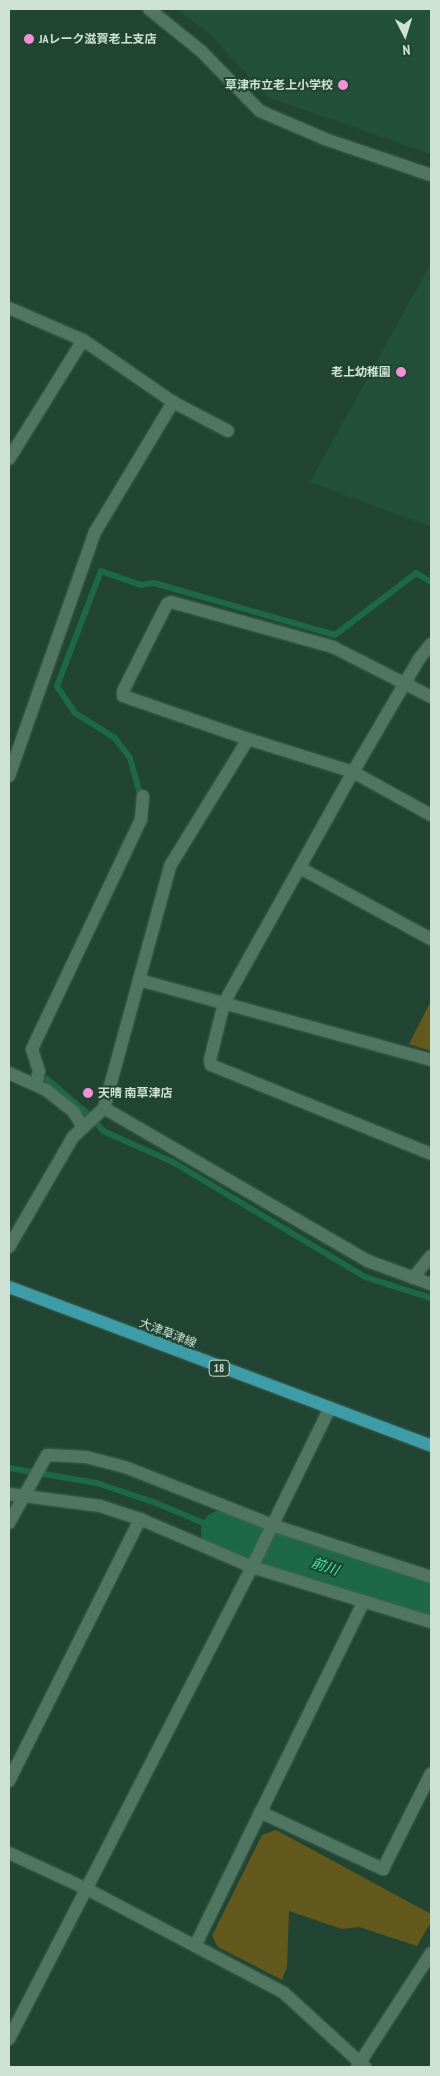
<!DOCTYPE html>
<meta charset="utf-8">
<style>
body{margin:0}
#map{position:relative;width:440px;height:2076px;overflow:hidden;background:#214532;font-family:"PT Sans Narrow","Noto Sans JP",sans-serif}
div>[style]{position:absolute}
.built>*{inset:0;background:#23503a}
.green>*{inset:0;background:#63591d}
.stream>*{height:6px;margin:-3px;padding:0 3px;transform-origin:3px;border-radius:3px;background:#1d6947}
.river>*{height:39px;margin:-19.5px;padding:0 19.5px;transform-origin:19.5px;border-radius:19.5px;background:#1d6947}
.roads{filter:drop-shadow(0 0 1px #416252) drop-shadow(0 0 1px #416252)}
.street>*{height:12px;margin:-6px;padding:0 6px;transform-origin:6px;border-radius:6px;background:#507560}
.primary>*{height:12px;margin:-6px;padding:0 6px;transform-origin:6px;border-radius:6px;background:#3e9ca8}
.dots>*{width:14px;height:14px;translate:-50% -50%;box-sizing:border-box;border:2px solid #214532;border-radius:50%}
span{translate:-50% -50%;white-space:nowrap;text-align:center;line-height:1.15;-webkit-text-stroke:4px #214532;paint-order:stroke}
.shield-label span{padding:1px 4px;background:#214532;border:1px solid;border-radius:4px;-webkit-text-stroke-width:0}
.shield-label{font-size:11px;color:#cde1d5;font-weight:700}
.poi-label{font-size:12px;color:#cde1d5;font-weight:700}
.left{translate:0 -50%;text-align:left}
.right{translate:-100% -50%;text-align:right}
.street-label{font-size:12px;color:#cde1d5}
.water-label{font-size:14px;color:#35f4a5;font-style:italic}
.frame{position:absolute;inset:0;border:10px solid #cde1d5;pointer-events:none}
.north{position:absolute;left:380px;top:10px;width:50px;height:50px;-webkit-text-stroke:4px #214532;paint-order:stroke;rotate:175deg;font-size:14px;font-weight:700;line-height:20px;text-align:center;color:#cde1d5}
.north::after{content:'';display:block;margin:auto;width:18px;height:22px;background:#cde1d5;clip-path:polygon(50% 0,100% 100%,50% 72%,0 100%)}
</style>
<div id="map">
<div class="built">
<i style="clip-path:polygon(176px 9px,431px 9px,431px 154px,267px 97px,210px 34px)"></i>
<i style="clip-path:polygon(431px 263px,431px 527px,310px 482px)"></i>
</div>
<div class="green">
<i style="clip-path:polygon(431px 1001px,431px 1051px,409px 1044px)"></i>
<i style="clip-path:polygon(276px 1830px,431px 1914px,431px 1922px,417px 1946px,359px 1927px,342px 1929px,289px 1911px,287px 1967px,282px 1980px,218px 1947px,212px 1936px,262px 1835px)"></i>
</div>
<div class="stream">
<i style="left:141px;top:798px;width:41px;rotate:-105.4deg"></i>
<i style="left:130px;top:758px;width:25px;rotate:-127deg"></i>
<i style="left:115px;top:738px;width:47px;rotate:-148deg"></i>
<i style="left:75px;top:713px;width:32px;rotate:-124deg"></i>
<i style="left:57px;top:686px;width:123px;rotate:-69.1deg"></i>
<i style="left:101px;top:571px;width:42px;rotate:19.3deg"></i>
<i style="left:141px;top:585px;width:13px;rotate:-9deg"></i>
<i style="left:154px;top:583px;width:188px;rotate:16deg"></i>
<i style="left:335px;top:635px;width:102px;rotate:-37.4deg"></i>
<i style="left:416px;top:573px;width:17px;rotate:31deg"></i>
<i style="left:47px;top:1079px;width:52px;rotate:40.4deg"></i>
<i style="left:87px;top:1113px;width:24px;rotate:48deg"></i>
<i style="left:103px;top:1131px;width:77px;rotate:23.9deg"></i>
<i style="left:173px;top:1162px;width:224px;rotate:30.9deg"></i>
<i style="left:365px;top:1277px;width:69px;rotate:17.7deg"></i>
<i style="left:9px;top:1468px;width:89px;rotate:9.7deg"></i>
<i style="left:97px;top:1483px;width:62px;rotate:18.7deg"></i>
<i style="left:156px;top:1503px;width:69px;rotate:22.9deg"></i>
</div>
<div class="river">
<i style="left:220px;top:1530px;width:223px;rotate:18.8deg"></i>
</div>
<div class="roads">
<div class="street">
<i style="left:149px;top:9px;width:67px;rotate:38.9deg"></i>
<i style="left:201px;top:51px;width:84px;rotate:45.5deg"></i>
<i style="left:260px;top:111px;width:71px;rotate:23.3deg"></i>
<i style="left:325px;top:139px;width:112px;rotate:18.8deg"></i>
<i style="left:9px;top:308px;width:81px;rotate:23.4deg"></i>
<i style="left:83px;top:340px;width:109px;rotate:34.6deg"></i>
<i style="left:173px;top:402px;width:62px;rotate:27.8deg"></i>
<i style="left:9px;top:459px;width:140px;rotate:-58.1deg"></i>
<i style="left:431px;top:644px;width:19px;rotate:129deg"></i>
<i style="left:419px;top:659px;width:131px;rotate:120.3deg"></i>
<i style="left:353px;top:772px;width:265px;rotate:119.2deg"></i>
<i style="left:224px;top:1003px;width:59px;rotate:103.8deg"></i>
<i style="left:210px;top:1060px;width:5px;rotate:79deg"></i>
<i style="left:211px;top:1065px;width:237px;rotate:22deg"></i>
<i style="left:248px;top:739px;width:132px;rotate:-161deg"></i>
<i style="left:123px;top:696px;width:5px;rotate:-90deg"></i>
<i style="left:123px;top:691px;width:97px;rotate:-63.2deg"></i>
<i style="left:167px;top:604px;width:4px;rotate:-27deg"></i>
<i style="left:171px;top:602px;width:168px;rotate:15.5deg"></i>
<i style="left:333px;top:647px;width:110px;rotate:27deg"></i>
<i style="left:9px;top:776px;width:259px;rotate:-70.6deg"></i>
<i style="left:95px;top:532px;width:152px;rotate:-59deg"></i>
<i style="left:302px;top:869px;width:147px;rotate:28.5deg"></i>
<i style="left:139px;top:980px;width:303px;rotate:15.3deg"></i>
<i style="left:9px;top:1073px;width:41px;rotate:24.7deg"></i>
<i style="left:46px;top:1090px;width:34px;rotate:38deg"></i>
<i style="left:73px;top:1111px;width:19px;rotate:58deg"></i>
<i style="left:36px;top:1085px;width:14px;rotate:-78deg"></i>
<i style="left:39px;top:1071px;width:23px;rotate:-108deg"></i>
<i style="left:32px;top:1049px;width:255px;rotate:-64.6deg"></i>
<i style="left:141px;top:819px;width:23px;rotate:-85deg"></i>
<i style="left:104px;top:1108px;width:305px;rotate:30.1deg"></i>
<i style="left:368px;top:1261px;width:67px;rotate:20.1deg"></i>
<i style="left:9px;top:1247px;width:127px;rotate:-59.8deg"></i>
<i style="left:73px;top:1137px;width:42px;rotate:-43.1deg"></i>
<i style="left:104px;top:1108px;width:251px;rotate:-74.7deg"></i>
<i style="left:170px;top:866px;width:149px;rotate:-58.4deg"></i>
<i style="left:248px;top:739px;width:110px;rotate:17.4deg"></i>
<i style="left:353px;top:772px;width:89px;rotate:28.9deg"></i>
<i style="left:413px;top:1278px;width:28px;rotate:-51deg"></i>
<i style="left:9px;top:1494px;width:92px;rotate:7.5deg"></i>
<i style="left:100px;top:1506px;width:42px;rotate:18deg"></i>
<i style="left:140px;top:1519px;width:122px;rotate:23.2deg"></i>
<i style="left:252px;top:1567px;width:187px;rotate:17.1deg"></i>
<i style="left:9px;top:1523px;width:78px;rotate:-60.8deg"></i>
<i style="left:47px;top:1455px;width:39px;rotate:3deg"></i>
<i style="left:86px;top:1457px;width:40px;rotate:14.4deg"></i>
<i style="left:125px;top:1467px;width:158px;rotate:21.5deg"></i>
<i style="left:272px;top:1525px;width:167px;rotate:18.1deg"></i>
<i style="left:9px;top:1781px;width:293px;rotate:-63.4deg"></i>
<i style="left:260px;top:1812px;width:136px;rotate:24.9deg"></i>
<i style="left:383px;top:1869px;width:107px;rotate:-63.4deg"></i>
<i style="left:9px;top:1853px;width:86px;rotate:24.8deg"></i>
<i style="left:87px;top:1889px;width:223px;rotate:27.8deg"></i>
<i style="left:284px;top:1993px;width:110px;rotate:42.4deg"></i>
<i style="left:195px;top:1946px;width:384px;rotate:-63.9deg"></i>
<i style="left:9px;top:2039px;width:531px;rotate:-62.76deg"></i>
<i style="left:252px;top:1567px;width:175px;rotate:-63.9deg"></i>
<i style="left:357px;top:2067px;width:136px;rotate:-57deg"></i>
</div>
<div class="primary">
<i style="left:9px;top:1287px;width:451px;rotate:20.6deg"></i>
</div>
</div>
<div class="dots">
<i style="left:29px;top:39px;background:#f391d5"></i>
<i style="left:343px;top:85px;background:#f391d5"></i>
<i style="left:401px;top:372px;background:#f391d5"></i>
<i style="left:88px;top:1093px;background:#f391d5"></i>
</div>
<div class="shield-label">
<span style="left:219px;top:1368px">18</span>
</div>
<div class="poi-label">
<span class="left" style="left:39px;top:39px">JAレーク滋賀老上支店</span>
<span class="right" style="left:333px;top:85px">草津市立老上小学校</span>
<span class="right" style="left:391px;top:372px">老上幼稚園</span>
<span class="left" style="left:98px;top:1093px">天晴 南草津店</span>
</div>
<div class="street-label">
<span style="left:168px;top:1333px;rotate:21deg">大津草津線</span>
</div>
<div class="water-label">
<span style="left:325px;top:1566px;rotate:19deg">前川</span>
</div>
<div class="frame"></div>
<div class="north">N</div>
</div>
